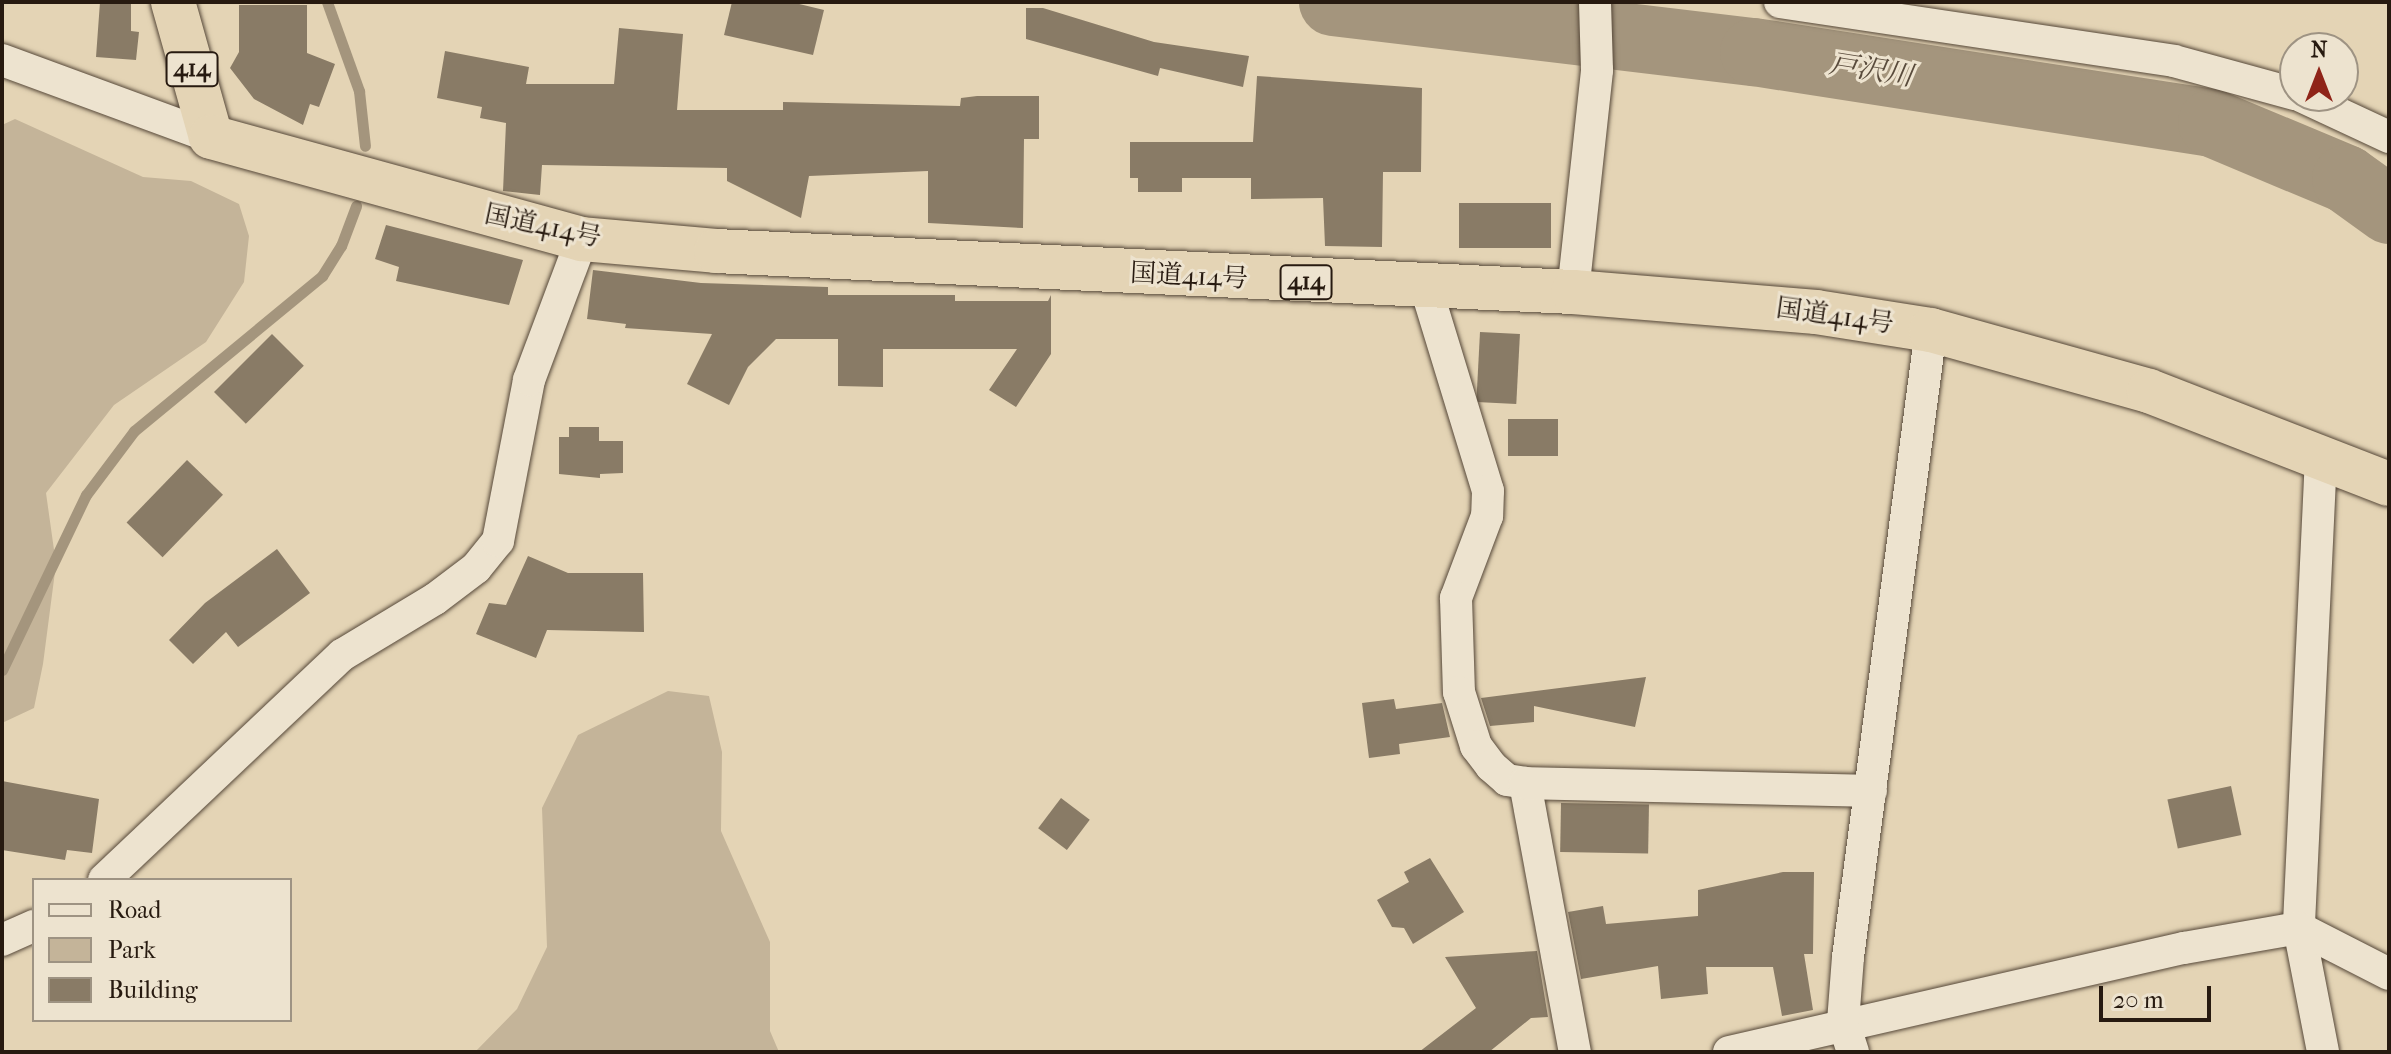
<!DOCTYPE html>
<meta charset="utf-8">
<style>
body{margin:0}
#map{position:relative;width:2391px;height:1054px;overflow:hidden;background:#e4d4b5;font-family:"IM FELL French Canon","Noto Serif JP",serif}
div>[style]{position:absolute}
.green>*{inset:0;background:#c4b499}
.stream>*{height:11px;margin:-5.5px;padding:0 5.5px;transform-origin:5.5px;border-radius:5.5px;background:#a4957d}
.river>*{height:68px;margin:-34px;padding:0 34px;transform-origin:34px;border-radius:34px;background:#a4957d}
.building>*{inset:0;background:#897b66;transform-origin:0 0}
.roads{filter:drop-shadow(0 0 2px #564839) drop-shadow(0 0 2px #564839)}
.street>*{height:32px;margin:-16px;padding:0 16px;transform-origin:16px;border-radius:16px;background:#ede3cf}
.highway>*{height:44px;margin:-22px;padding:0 22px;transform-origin:22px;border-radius:22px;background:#e4d4b5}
span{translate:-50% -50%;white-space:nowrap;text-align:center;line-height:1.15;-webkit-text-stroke:6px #ede3cf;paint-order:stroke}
.shield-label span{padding:2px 6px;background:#ede3cf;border:2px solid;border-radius:6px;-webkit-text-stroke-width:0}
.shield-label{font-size:24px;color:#271a10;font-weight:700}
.street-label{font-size:26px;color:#271a10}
.water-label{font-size:28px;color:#594b3c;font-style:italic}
.frame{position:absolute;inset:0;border:4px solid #271a10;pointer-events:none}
.legend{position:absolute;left:32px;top:878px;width:260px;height:144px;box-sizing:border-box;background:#ede3cf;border:2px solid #9e9383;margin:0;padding:10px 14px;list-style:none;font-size:24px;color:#271a10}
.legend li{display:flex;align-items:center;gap:16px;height:40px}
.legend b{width:40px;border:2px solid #9e9383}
.north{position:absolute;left:2279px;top:32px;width:80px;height:80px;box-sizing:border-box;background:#ede3cf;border:2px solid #9e9383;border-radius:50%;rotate:0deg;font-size:22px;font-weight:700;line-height:32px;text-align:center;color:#271a10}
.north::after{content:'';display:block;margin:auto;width:28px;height:36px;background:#8f2418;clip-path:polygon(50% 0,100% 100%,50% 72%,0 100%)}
.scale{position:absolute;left:2099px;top:986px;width:112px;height:36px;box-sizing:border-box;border:4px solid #271a10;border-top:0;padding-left:10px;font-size:24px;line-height:28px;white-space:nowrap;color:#271a10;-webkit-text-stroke:6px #ede3cf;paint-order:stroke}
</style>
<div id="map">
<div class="green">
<i style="clip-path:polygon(15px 119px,143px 177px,191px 181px,239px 204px,249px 236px,244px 282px,206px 342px,114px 405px,46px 493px,56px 564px,43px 664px,34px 708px,2px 723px,2px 125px)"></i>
<i style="clip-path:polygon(668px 691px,709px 696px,722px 752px,721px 831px,770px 942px,770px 1031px,779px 1052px,475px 1052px,517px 1009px,547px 947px,542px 808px,578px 735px)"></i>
</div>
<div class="stream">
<i style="left:327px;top:2px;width:95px;rotate:70.2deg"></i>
<i style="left:359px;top:91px;width:55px;rotate:83.8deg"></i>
<i style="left:2px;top:670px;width:194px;rotate:-64.4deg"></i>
<i style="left:86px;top:495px;width:80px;rotate:-53.1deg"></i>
<i style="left:134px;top:431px;width:244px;rotate:-39.5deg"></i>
<i style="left:322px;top:276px;width:36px;rotate:-58deg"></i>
<i style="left:341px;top:246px;width:43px;rotate:-69.4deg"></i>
</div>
<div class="river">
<i style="left:1333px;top:2px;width:424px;rotate:6.8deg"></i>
<i style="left:1754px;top:52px;width:463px;rotate:8.8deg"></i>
<i style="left:2212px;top:123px;width:145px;rotate:22.7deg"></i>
<i style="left:2346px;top:179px;width:53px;rotate:35.8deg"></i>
</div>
<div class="building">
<i style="clip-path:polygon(100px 2px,131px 2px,131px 31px,139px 32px,136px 60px,96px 57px)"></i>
<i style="clip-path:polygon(732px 2px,791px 2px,824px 10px,813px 55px,724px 35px)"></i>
<i style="clip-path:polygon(239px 5px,307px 5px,307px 53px,335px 64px,319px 107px,310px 104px,303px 125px,254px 99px,230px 68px,239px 52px)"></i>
<i style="clip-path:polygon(1026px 8px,1043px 8px,1154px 42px,1249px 56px,1243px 87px,1160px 68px,1158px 76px,1026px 39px)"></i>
<i style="clip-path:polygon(619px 28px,683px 34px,677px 110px,783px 110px,783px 102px,960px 106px,961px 98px,977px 96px,1039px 96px,1039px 139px,1024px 139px,1023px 228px,928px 223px,928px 171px,809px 176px,801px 218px,727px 181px,727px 168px,542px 165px,540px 195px,503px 191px,506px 123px,480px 118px,482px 107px,437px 98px,445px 51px,529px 67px,526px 84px,614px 84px)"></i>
<i style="clip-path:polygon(1257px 76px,1422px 88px,1421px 172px,1383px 172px,1382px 247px,1325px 246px,1323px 198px,1251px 199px,1251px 178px,1182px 178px,1182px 192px,1138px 192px,1138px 178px,1130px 178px,1130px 142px,1253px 142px)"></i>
<i style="left:1459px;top:203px;width:92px;height:45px"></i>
<i style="clip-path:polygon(386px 225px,523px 260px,509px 305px,396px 281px,399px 267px,375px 259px)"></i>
<i style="clip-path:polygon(593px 270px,701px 283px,828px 287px,828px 295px,955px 295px,955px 301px,1048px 301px,1051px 295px,1051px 354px,1016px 407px,989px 390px,1017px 349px,883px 349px,883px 387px,838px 386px,838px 339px,776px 339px,748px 367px,729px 405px,687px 384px,712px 334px,625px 328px,626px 324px,587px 319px)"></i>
<i style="left:1480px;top:332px;width:40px;height:70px;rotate:3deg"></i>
<i style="left:272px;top:334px;width:45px;height:82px;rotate:45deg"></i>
<i style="left:1508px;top:419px;width:50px;height:37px"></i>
<i style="clip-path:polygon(569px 427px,599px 427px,599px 441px,623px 441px,623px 473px,600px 474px,600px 478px,559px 474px,559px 437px,569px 437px)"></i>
<i style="left:187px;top:460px;width:50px;height:87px;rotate:44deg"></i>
<i style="clip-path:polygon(277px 549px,310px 593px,238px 647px,226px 632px,193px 664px,169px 640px,205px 603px)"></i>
<i style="clip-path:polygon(528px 556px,568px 573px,643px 573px,644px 632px,547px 630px,536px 658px,476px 634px,489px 603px,506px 605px)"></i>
<i style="clip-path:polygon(1646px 677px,1635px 727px,1534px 706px,1534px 722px,1490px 726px,1481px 698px)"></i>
<i style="clip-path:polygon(1394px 699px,1396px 709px,1442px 703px,1450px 737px,1399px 744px,1400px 754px,1369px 758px,1362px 703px)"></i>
<i style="clip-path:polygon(2px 781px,99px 799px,92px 853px,67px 850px,65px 860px,2px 850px)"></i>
<i style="left:2231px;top:786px;width:50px;height:65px;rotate:78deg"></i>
<i style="left:1061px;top:798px;width:36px;height:38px;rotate:37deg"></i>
<i style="left:1561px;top:803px;width:88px;height:49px;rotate:1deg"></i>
<i style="clip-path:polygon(1430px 858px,1464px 912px,1413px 944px,1404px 928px,1392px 927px,1377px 900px,1409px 882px,1404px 872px)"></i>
<i style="clip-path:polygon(1783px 872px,1814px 872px,1813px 954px,1804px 954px,1813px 1010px,1782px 1016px,1773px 967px,1706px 967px,1708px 994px,1661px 999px,1658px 966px,1581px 979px,1568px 912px,1603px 906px,1606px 924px,1698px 916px,1698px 890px)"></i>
<i style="clip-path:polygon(1537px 951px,1548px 1017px,1531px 1018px,1489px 1052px,1419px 1052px,1476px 1008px,1445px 957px)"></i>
</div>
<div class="roads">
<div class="street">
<i style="left:1780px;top:2px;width:398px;rotate:8.5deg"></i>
<i style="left:2174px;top:61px;width:125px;rotate:15.3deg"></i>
<i style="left:2px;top:60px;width:223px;rotate:20.2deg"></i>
<i style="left:2301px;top:96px;width:97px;rotate:25deg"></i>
<i style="left:1426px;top:288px;width:212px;rotate:73deg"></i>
<i style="left:1488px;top:491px;width:25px;rotate:92deg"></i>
<i style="left:1487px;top:516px;width:88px;rotate:110.7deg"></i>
<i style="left:1456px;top:598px;width:94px;rotate:88.2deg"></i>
<i style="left:1459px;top:692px;width:57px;rotate:72.5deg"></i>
<i style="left:1476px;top:746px;width:25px;rotate:53deg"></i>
<i style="left:1491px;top:766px;width:21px;rotate:41deg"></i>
<i style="left:1507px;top:780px;width:18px;rotate:9deg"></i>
<i style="left:1525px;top:783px;width:274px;rotate:79.5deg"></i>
<i style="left:1573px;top:292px;width:223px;rotate:-83.8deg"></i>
<i style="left:1597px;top:70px;width:68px;rotate:-91.7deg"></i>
<i style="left:2321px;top:457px;width:472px;rotate:92.7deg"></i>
<i style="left:2299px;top:928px;width:126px;rotate:79deg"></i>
<i style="left:1525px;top:783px;width:346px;rotate:1.3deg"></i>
<i style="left:104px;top:880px;width:328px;rotate:-43.4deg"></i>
<i style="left:342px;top:655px;width:109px;rotate:-31.1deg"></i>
<i style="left:435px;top:599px;width:51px;rotate:-37.1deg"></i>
<i style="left:476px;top:568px;width:35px;rotate:-51deg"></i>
<i style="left:498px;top:541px;width:164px;rotate:-79.1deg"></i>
<i style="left:529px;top:380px;width:151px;rotate:-69.4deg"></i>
<i style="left:2px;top:940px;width:35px;rotate:-24deg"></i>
<i style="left:1729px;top:1052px;width:467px;rotate:-12.9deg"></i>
<i style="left:2184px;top:948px;width:117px;rotate:-9.9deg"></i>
<i style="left:2299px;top:928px;width:101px;rotate:27.1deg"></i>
<i style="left:1853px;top:1052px;width:32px;rotate:-108deg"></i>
<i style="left:1843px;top:1022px;width:65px;rotate:-85.6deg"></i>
<i style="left:1848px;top:957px;width:632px;rotate:-82.46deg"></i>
</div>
<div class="highway">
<i style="left:173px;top:2px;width:140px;rotate:74.3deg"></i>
<i style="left:211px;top:137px;width:385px;rotate:15.4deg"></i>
<i style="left:582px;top:239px;width:135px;rotate:5.1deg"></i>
<i style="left:716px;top:251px;width:858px;rotate:2.74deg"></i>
<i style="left:1573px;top:292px;width:244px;rotate:4.7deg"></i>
<i style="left:1816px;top:312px;width:116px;rotate:8.9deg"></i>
<i style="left:1931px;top:330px;width:226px;rotate:15.6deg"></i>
<i style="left:2149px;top:391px;width:257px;rotate:21.2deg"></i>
</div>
</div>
<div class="shield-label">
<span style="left:192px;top:69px">414</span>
<span style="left:1306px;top:282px">414</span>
</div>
<div class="street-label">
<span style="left:543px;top:226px;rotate:12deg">国道414号</span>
<span style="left:1189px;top:276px;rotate:3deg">国道414号</span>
<span style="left:1835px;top:316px;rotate:8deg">国道414号</span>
</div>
<div class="water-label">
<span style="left:1871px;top:70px;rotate:9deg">戸沢川</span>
</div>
<div class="frame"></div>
<ul class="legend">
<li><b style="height:10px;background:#ede3cf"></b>Road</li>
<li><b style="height:22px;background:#c4b499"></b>Park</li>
<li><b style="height:22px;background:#897b66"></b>Building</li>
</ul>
<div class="north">N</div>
<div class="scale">20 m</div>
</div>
